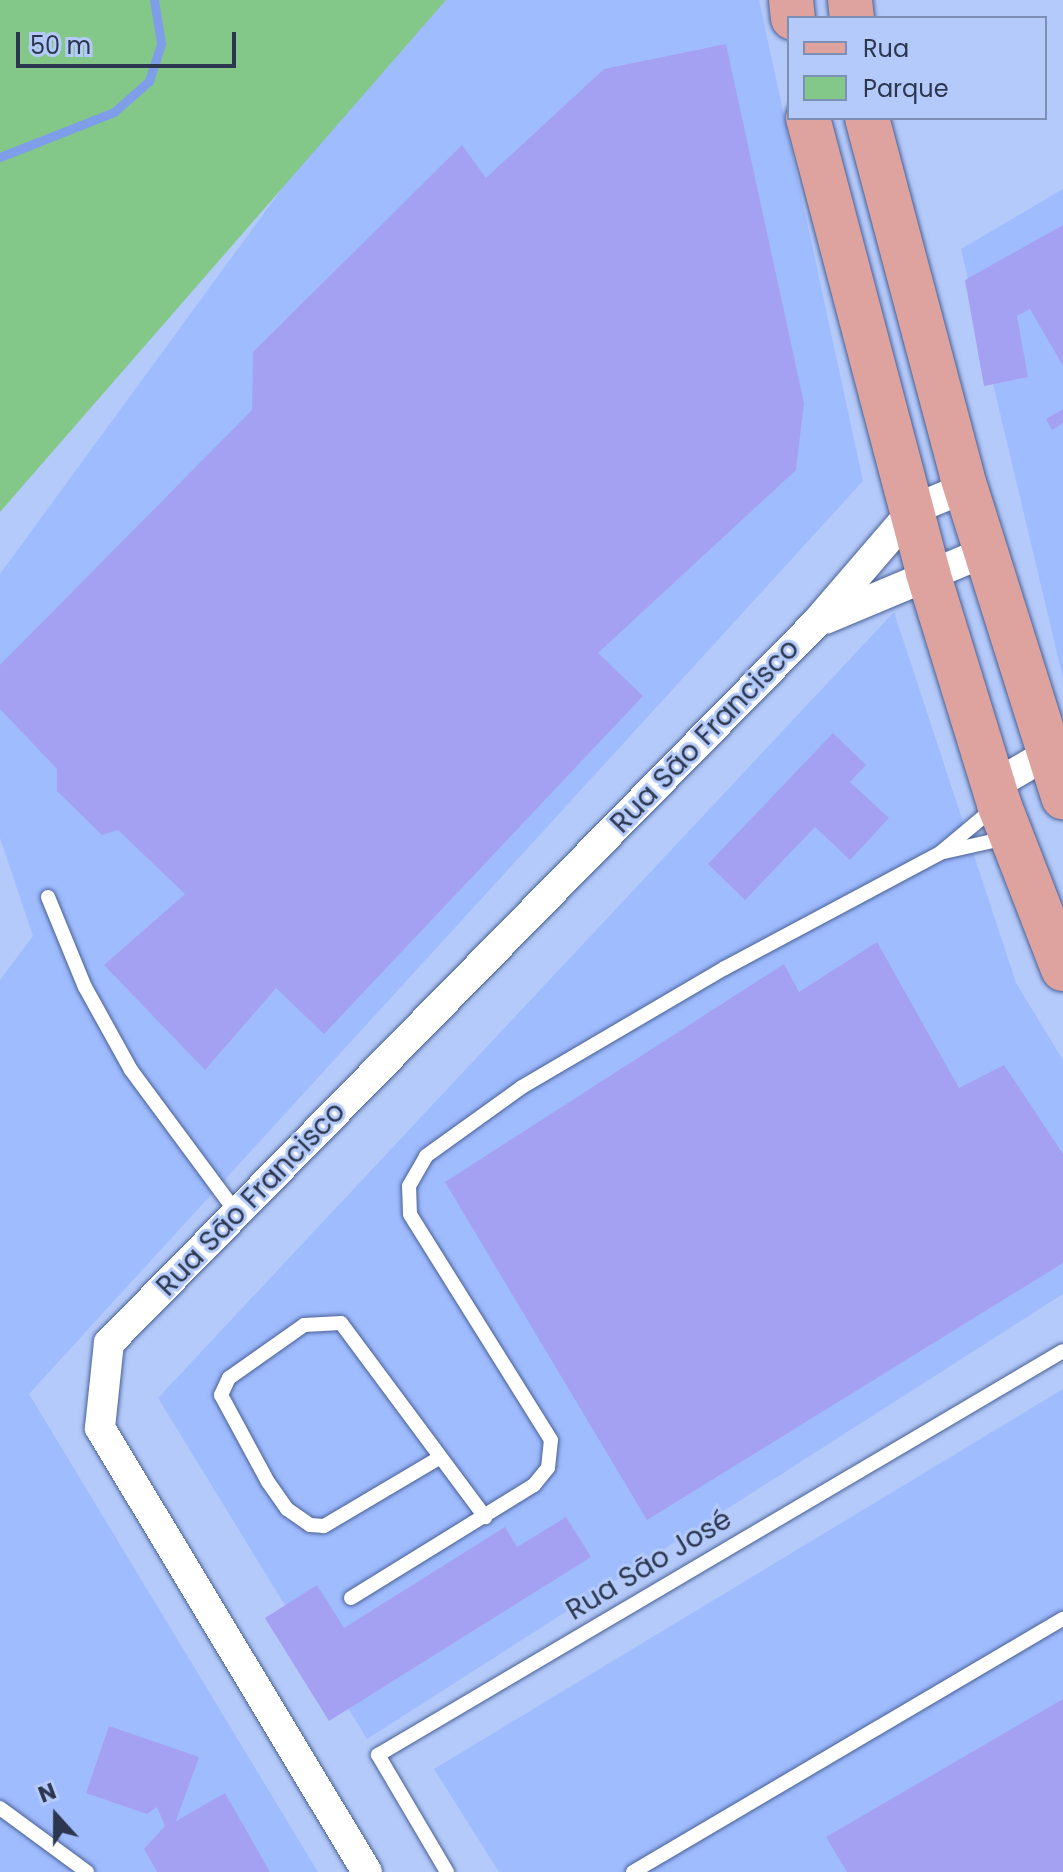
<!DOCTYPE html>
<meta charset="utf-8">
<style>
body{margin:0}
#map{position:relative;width:1063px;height:1872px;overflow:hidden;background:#b4cafa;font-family:Poppins,sans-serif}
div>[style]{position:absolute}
.built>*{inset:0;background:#9fbcff}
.green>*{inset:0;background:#83c888}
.stream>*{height:9px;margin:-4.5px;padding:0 4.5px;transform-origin:4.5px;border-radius:4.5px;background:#7e9ee9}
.building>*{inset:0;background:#a5a1f2}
.roads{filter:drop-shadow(0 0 2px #496096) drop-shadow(0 0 2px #496096)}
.lane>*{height:14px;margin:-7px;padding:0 7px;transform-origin:7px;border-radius:7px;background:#fff}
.street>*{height:30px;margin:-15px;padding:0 15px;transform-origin:15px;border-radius:15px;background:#fff}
.primary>*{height:44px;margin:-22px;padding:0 22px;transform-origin:22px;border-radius:22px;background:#dea39f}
span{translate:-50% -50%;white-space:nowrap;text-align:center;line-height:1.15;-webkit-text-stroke:6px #b4cafa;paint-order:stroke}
.street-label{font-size:28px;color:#2c374f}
.legend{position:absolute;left:787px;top:16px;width:260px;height:104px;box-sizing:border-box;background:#b4cafa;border:2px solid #7e8fb6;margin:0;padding:10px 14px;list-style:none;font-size:24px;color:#2c374f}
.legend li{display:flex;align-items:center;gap:16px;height:40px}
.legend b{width:40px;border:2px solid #7e8fb6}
.north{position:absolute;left:16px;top:1776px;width:80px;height:80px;-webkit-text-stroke:6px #b4cafa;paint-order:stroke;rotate:339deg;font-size:22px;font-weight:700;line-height:32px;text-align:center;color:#2c374f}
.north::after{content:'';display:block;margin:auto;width:28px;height:36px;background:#2c374f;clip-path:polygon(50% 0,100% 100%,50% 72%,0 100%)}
.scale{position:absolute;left:16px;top:32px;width:220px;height:36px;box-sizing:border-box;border:4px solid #2c374f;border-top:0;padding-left:10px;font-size:24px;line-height:28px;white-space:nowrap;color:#2c374f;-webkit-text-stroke:6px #b4cafa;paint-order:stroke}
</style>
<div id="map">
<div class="built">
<i style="clip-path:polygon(420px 0,759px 0,863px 481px,29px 1394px,318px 1872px,0 1872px,0 980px,33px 936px,0 838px,0 574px)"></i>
<i style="clip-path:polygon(1063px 189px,1063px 678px,961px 249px)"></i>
<i style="clip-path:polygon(894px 612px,1016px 983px,1063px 1060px,1063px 1294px,367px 1739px,158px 1398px)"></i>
<i style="clip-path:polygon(1063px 1389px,1063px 1872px,499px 1872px,434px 1769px)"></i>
</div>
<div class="green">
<i style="clip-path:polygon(0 0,446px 0,0 512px)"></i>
</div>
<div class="stream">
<i style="left:0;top:157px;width:123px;rotate:-21.5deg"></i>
<i style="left:114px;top:112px;width:47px;rotate:-41.5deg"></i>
<i style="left:149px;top:81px;width:40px;rotate:-72deg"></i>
<i style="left:161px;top:43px;width:44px;rotate:-99.2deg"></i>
</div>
<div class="building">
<i style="clip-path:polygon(726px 44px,804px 403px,796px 470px,598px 653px,643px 696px,324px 1034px,276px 988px,205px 1070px,104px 965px,185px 894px,118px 830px,102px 835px,57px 791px,57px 769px,0 709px,0 665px,252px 410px,253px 352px,462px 145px,486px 178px,604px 69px)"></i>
<i style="clip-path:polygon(1063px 225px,1063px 366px,1030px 309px,1017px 316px,1028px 377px,984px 386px,965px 280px)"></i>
<i style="clip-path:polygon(1063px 409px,1063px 423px,1052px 430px,1046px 419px)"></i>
<i style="clip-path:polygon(833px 733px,866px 765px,850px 782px,889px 818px,850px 860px,815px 827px,745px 900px,708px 864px)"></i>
<i style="clip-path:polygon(877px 942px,959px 1088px,1004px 1065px,1063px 1154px,1063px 1263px,647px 1520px,445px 1182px,784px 964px,799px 992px)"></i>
<i style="clip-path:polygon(566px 1517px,591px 1557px,329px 1721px,265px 1618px,317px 1585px,344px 1628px,505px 1527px,517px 1547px)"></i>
<i style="clip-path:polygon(1063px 1699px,1063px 1872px,847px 1872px,826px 1837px)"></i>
<i style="clip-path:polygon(109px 1726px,199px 1757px,176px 1821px,225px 1793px,270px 1872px,157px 1872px,144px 1849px,165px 1826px,157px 1807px,147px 1814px,86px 1793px)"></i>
</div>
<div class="roads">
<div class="lane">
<i style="left:944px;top:852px;width:64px;rotate:-12.7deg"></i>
<i style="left:48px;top:897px;width:97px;rotate:67.7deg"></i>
<i style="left:85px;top:987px;width:95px;rotate:61deg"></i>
<i style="left:131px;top:1070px;width:178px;rotate:53.5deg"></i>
<i style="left:439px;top:1458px;width:134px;rotate:149.4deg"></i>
<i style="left:324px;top:1526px;width:14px;rotate:-176deg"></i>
<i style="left:310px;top:1525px;width:28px;rotate:-145deg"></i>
<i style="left:287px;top:1509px;width:33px;rotate:-125deg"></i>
<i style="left:268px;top:1482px;width:99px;rotate:-118.4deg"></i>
<i style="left:221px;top:1395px;width:19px;rotate:-65deg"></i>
<i style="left:229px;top:1378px;width:92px;rotate:-35.2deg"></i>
<i style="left:304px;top:1325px;width:37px;rotate:-3deg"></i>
<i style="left:341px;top:1323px;width:242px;rotate:53.4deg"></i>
<i style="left:351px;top:1598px;width:215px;rotate:-31.7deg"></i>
<i style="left:534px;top:1485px;width:22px;rotate:-51deg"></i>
<i style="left:548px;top:1468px;width:28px;rotate:-84deg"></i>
<i style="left:551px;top:1440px;width:266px;rotate:-122deg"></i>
<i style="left:410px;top:1214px;width:28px;rotate:-92deg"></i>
<i style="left:409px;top:1186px;width:34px;rotate:-60deg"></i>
<i style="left:426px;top:1156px;width:118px;rotate:-35.7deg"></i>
<i style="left:522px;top:1087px;width:235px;rotate:-30.4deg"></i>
<i style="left:725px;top:968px;width:244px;rotate:-28.1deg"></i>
<i style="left:940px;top:853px;width:72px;rotate:-39.9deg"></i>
<i style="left:0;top:1808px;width:108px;rotate:36.3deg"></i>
<i style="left:447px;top:1872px;width:136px;rotate:-120.5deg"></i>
<i style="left:378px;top:1755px;width:795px;rotate:-30.53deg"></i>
<i style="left:633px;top:1872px;width:499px;rotate:-30.5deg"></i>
</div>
<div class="street">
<i style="left:825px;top:619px;width:173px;rotate:-22.7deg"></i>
<i style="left:993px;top:786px;width:81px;rotate:-30.4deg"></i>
<i style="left:367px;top:1872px;width:518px;rotate:-121.02deg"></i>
<i style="left:100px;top:1428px;width:85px;rotate:-84deg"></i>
<i style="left:109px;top:1343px;width:1009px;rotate:-45.52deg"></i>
<i style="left:816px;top:623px;width:150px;rotate:-49.3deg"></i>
<i style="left:914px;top:509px;width:55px;rotate:-22.4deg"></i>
</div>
<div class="primary">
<i style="left:791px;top:0;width:18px;rotate:84deg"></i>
<i style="left:850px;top:0;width:18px;rotate:84deg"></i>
<i style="left:808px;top:118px;width:471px;rotate:75.2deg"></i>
<i style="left:928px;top:573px;width:242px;rotate:72.9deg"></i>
<i style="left:999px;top:804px;width:177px;rotate:68.8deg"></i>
<i style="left:867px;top:118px;width:370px;rotate:75.1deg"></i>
<i style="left:962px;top:476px;width:337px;rotate:72.5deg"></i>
</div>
</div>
<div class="street-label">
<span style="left:705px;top:736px;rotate:-46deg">Rua São Francisco</span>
<span style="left:251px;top:1199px;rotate:-46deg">Rua São Francisco</span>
<span style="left:649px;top:1565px;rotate:-31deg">Rua São José</span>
</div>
<ul class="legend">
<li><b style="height:10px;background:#dea39f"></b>Rua</li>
<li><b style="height:22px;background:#83c888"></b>Parque</li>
</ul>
<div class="north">N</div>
<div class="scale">50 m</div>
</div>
